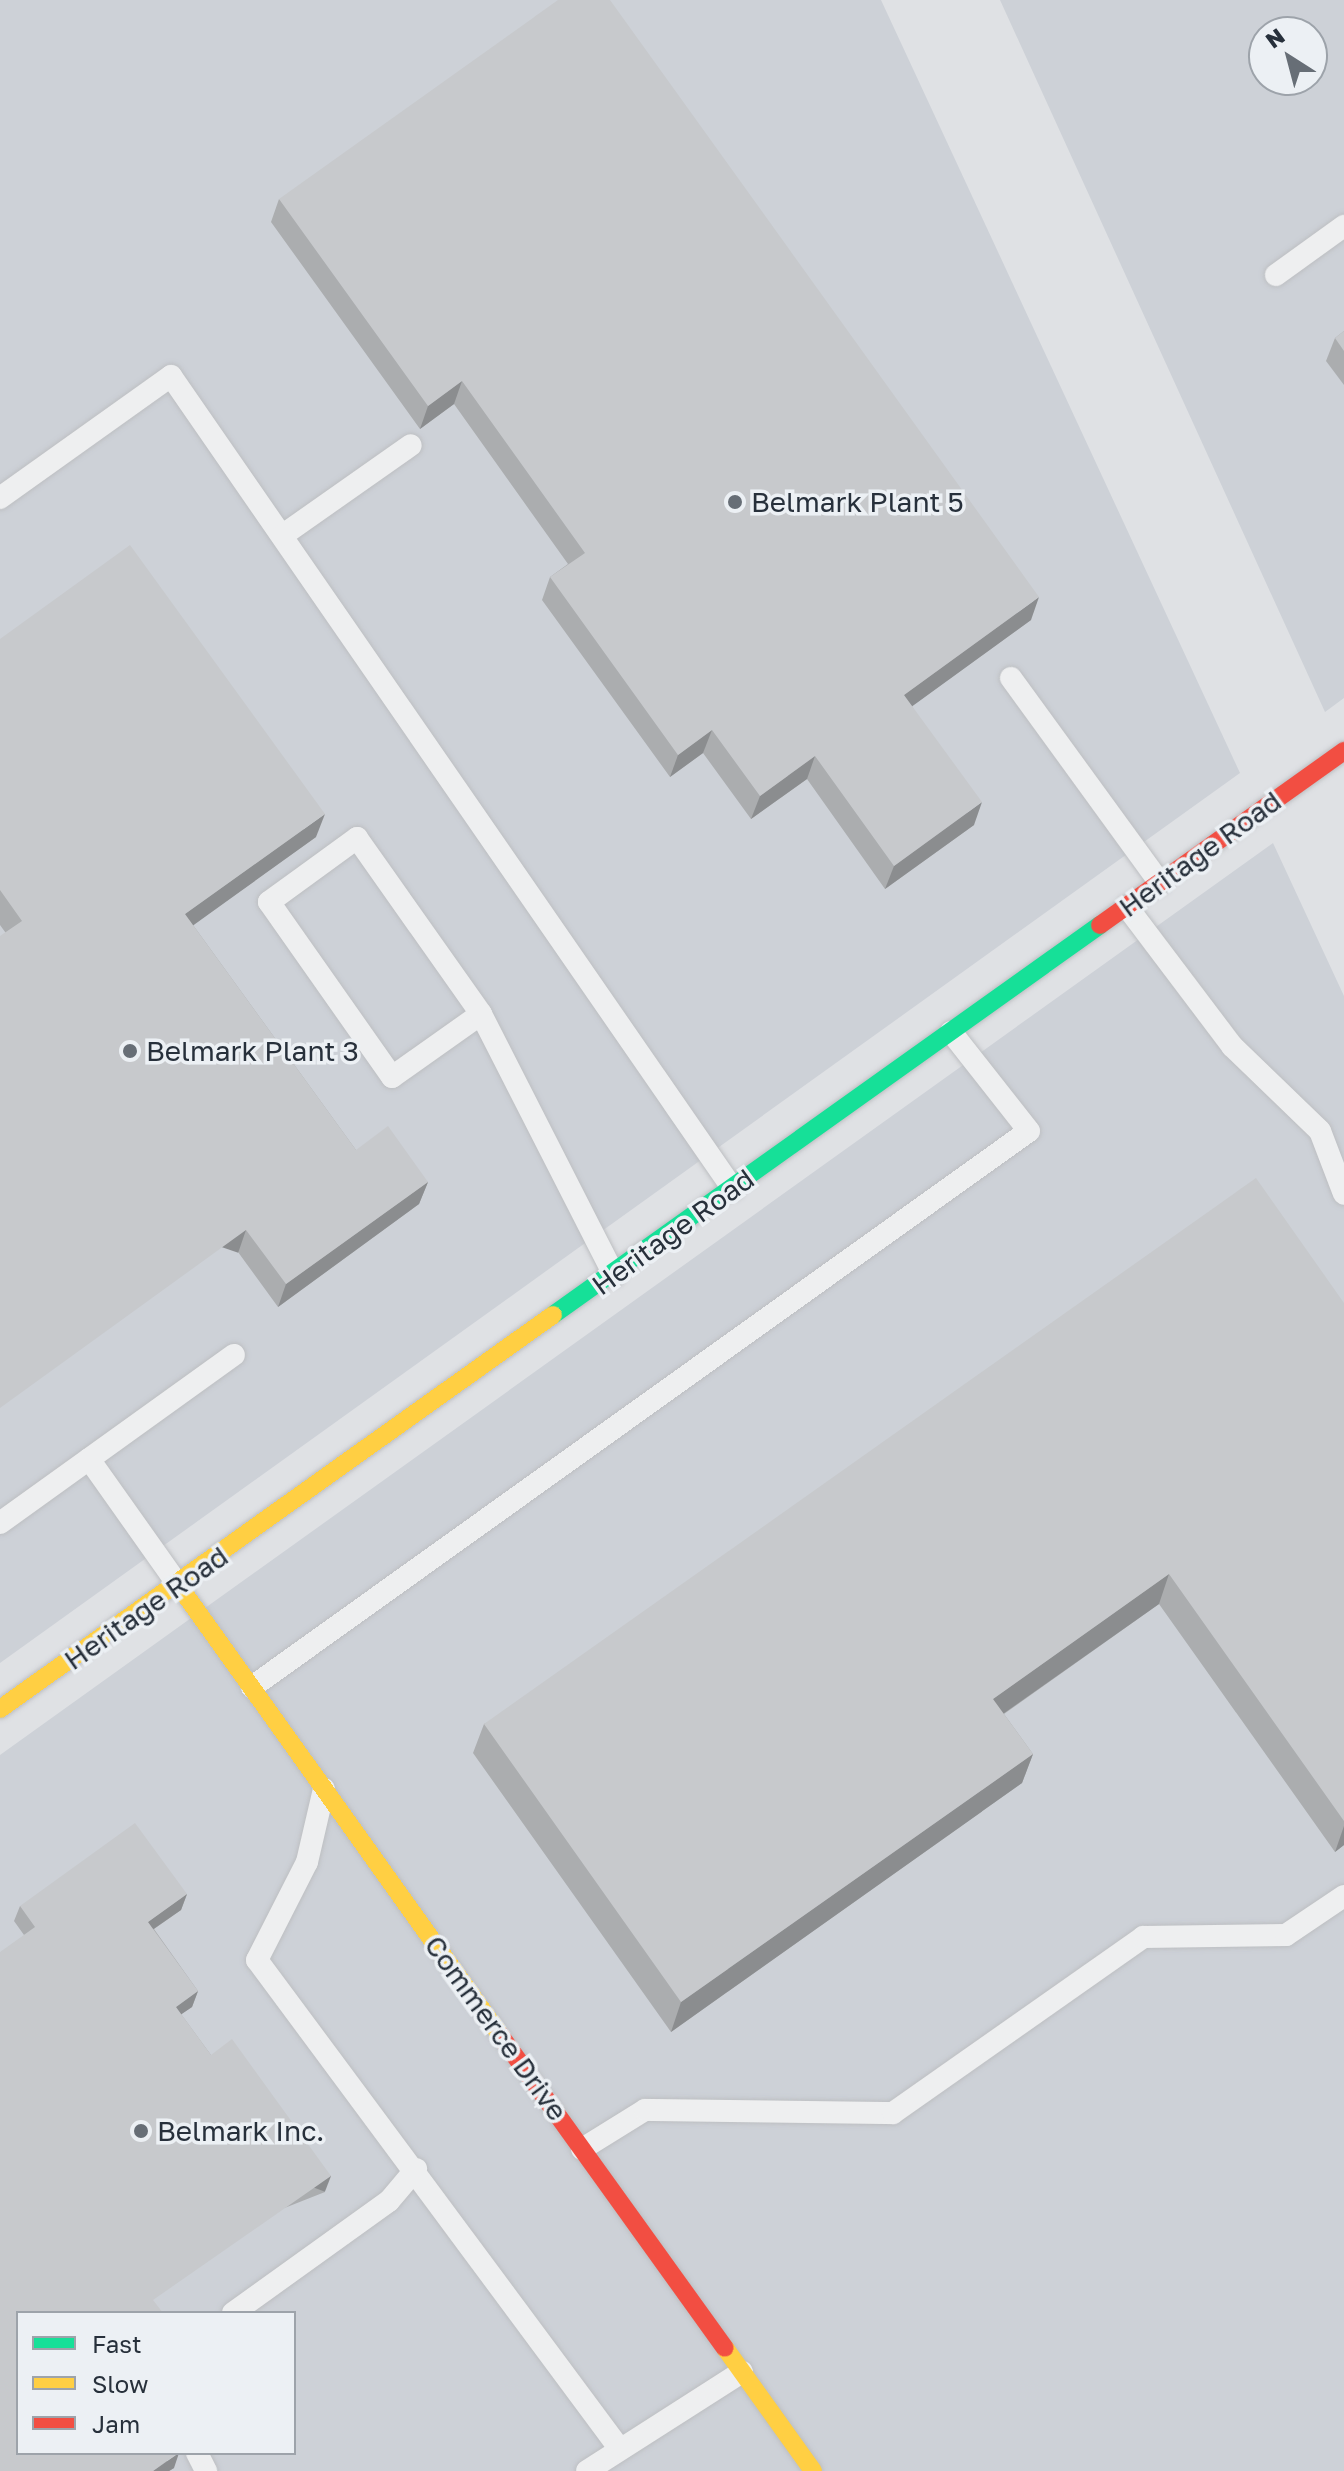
<!DOCTYPE html>
<style>
body{margin:0}
#map{position:relative;width:1344px;height:2471px;overflow:hidden;background:#dfe1e4;font-family:"Golos Text",sans-serif}
div>[style]{position:absolute}
.built>*{inset:0;background:#cdd1d7}
.roads{filter:drop-shadow(0 0 2px #bdbfc2) drop-shadow(0 0 2px #bdbfc2)}
.lane>*{height:22px;margin:-11px;padding:0 11px;transform-origin:11px;border-radius:11px;background:#eeeff0}
.fast>*{height:18px;margin:-9px;padding:0 9px;transform-origin:9px;border-radius:9px;background:#16e098}
.slow>*{height:18px;margin:-9px;padding:0 9px;transform-origin:9px;border-radius:9px;background:#ffcf43}
.jam>*{height:18px;margin:-9px;padding:0 9px;transform-origin:9px;border-radius:9px;background:#f24e42}
.wall>*{inset:0;background:#abadaf}
.shaded-wall>*{inset:0;background:#8b8d8f;transform-origin:0 0}
.building>*{inset:0;background:#c7c9cc}
.dots>*{width:22px;height:22px;translate:-50% -50%;box-sizing:border-box;border:4px solid #ecf0f4;border-radius:50%}
span{translate:-50% -50%;white-space:nowrap;text-align:center;line-height:1.15;-webkit-text-stroke:7px #ecf0f4;paint-order:stroke}
.poi-label{font-size:28px;color:#27303b}
.left{translate:0 -50%;text-align:left}
.street-label{font-size:28px;color:#27303b}
.legend{position:absolute;left:16px;top:2311px;width:280px;height:144px;box-sizing:border-box;background:#ecf0f4;border:2px solid #9da3aa;margin:0;padding:10px 14px;list-style:none;font-size:24px;color:#27303b}
.legend li{display:flex;align-items:center;gap:16px;height:40px}
.legend b{width:40px;border:2px solid #9da3aa}
.north{position:absolute;left:1248px;top:16px;width:80px;height:80px;box-sizing:border-box;background:#ecf0f4;border:2px solid #9da3aa;border-radius:50%;rotate:324deg;font-size:22px;font-weight:700;line-height:32px;text-align:center;color:#27303b}
.north::after{content:'';display:block;margin:auto;width:28px;height:36px;background:#676e76;clip-path:polygon(50% 0,100% 100%,50% 72%,0 100%)}
</style>
<div id="map">
<div class="built">
<i style="clip-path:polygon(0 0,881px 0,1240px 773px,0 1663px)"></i>
<i style="clip-path:polygon(evenodd,1000px 0,1344px 0,1344px 698px,1325px 712px,1000px 0,1264px 32px,1312px 32px,1312px 80px,1264px 80px,1264px 32px)"></i>
<i style="clip-path:polygon(evenodd,1273px 843px,1344px 996px,1344px 2471px,0 2471px,0 1755px,1273px 843px,18px 2313px,294px 2313px,294px 2453px,18px 2453px,18px 2313px)"></i>
</div>
<div class="roads">
<div class="lane">
<i style="left:1276px;top:275px;width:84px;rotate:-35.8deg"></i>
<i style="left:0;top:498px;width:210px;rotate:-35.5deg"></i>
<i style="left:171px;top:376px;width:988px;rotate:55.35deg"></i>
<i style="left:283px;top:535px;width:156px;rotate:-35.1deg"></i>
<i style="left:1011px;top:678px;width:253px;rotate:54deg"></i>
<i style="left:1127px;top:907px;width:174px;rotate:52.9deg"></i>
<i style="left:1232px;top:1046px;width:122px;rotate:44deg"></i>
<i style="left:1320px;top:1131px;width:67px;rotate:69.1deg"></i>
<i style="left:481px;top:1014px;width:109px;rotate:144.7deg"></i>
<i style="left:392px;top:1077px;width:214px;rotate:-125.1deg"></i>
<i style="left:269px;top:902px;width:109px;rotate:-36deg"></i>
<i style="left:357px;top:838px;width:215px;rotate:54.8deg"></i>
<i style="left:481px;top:1014px;width:293px;rotate:63deg"></i>
<i style="left:89px;top:1459px;width:156px;rotate:54.7deg"></i>
<i style="left:0;top:1523px;width:288px;rotate:-35.7deg"></i>
<i style="left:252px;top:1687px;width:955px;rotate:-35.59deg"></i>
<i style="left:1029px;top:1131px;width:126px;rotate:-128.2deg"></i>
<i style="left:324px;top:1789px;width:75px;rotate:103.1deg"></i>
<i style="left:307px;top:1862px;width:110px;rotate:117deg"></i>
<i style="left:257px;top:1960px;width:608px;rotate:53.43deg"></i>
<i style="left:582px;top:2149px;width:74px;rotate:-31.8deg"></i>
<i style="left:645px;top:2110px;width:248px;rotate:0.7deg"></i>
<i style="left:893px;top:2113px;width:306px;rotate:-35.1deg"></i>
<i style="left:1143px;top:1937px;width:143px;rotate:-0.8deg"></i>
<i style="left:1286px;top:1935px;width:70px;rotate:-33.9deg"></i>
<i style="left:233px;top:2313px;width:192px;rotate:-35.7deg"></i>
<i style="left:389px;top:2201px;width:42px;rotate:-49.8deg"></i>
<i style="left:197px;top:2453px;width:20px;rotate:63deg"></i>
<i style="left:587px;top:2471px;width:184px;rotate:-32.6deg"></i>
</div>
<div class="fast">
<i style="left:553px;top:1315px;width:672px;rotate:-35.49deg"></i>
</div>
<div class="slow">
<i style="left:179px;top:1586px;width:552px;rotate:54.44deg"></i>
<i style="left:0;top:1709px;width:679px;rotate:-35.47deg"></i>
<i style="left:725px;top:2348px;width:151px;rotate:54.4deg"></i>
</div>
<div class="jam">
<i style="left:1100px;top:925px;width:300px;rotate:-35.5deg"></i>
<i style="left:500px;top:2035px;width:385px;rotate:54.3deg"></i>
</div>
</div>
<div class="wall">
<i style="clip-path:polygon(279px 199px,1031px 620px,912px 706px,974px 825px,885px 889px,807px 779px,751px 819px,703px 753px,670px 777px,542px 600px,550px 577px,568px 564px,454px 404px,420px 429px,271px 222px)"></i>
<i style="clip-path:polygon(1344px 331px,1344px 385px,1326px 361px,1335px 338px)"></i>
<i style="clip-path:polygon(0 639px,316px 837px,193px 925px,356px 1150px,428px 1182px,419px 1204px,278px 1307px,0 925px)"></i>
<i style="clip-path:polygon(1344px 1303px,1344px 1845px,1335px 1852px,1159px 1604px,1004px 1714px,1033px 1754px,1022px 1783px,671px 2032px,473px 1753px,484px 1724px)"></i>
<i style="clip-path:polygon(187px 1894px,181px 1910px,154px 1929px,198px 1991px,192px 2007px,181px 2014px,211px 2055px,325px 2192px,18px 2313px,174px 2468px,169px 2471px,0 2471px,24px 1935px,14px 1921px,20px 1906px)"></i>
</div>
<div class="shaded-wall">
<i style="clip-path:polygon(462px 381px,454px 404px,420px 429px,428px 406px)"></i>
<i style="clip-path:polygon(1039px 597px,1031px 620px,896px 718px,904px 695px)"></i>
<i style="clip-path:polygon(712px 730px,703px 753px,670px 777px,678px 755px)"></i>
<i style="clip-path:polygon(815px 756px,807px 779px,751px 819px,760px 796px)"></i>
<i style="clip-path:polygon(982px 802px,974px 825px,885px 889px,894px 866px)"></i>
<i style="clip-path:polygon(325px 814px,316px 837px,177px 937px,185px 914px)"></i>
<i style="clip-path:polygon(428px 1182px,419px 1204px,278px 1307px,286px 1284px)"></i>
<i style="left:246px;top:1230px;width:24px;height:304px;rotate:109deg"></i>
<i style="clip-path:polygon(1169px 1574px,1159px 1604px,983px 1728px,993px 1699px)"></i>
<i style="clip-path:polygon(1033px 1754px,1022px 1783px,671px 2032px,681px 2002px)"></i>
<i style="clip-path:polygon(1344px 1826px,1344px 1845px,1335px 1852px)"></i>
<i style="clip-path:polygon(187px 1894px,181px 1910px,142px 1937px,148px 1922px)"></i>
<i style="clip-path:polygon(198px 1991px,192px 2007px,170px 2022px,176px 2007px)"></i>
<i style="left:331px;top:2176px;width:17px;height:217px;rotate:111deg"></i>
<i style="clip-path:polygon(179px 2453px,174px 2468px,169px 2471px,153px 2471px)"></i>
</div>
<div class="building">
<i style="clip-path:polygon(558px 0,610px 0,1039px 597px,904px 695px,982px 802px,894px 866px,815px 756px,760px 796px,712px 730px,678px 755px,550px 577px,585px 553px,462px 381px,428px 406px,279px 199px)"></i>
<i style="clip-path:polygon(1344px 331px,1344px 351px,1335px 338px)"></i>
<i style="clip-path:polygon(130px 545px,325px 814px,185px 914px,356px 1150px,388px 1126px,428px 1182px,286px 1284px,246px 1230px,0 1408px,0 936px,22px 921px,0 890px,0 639px)"></i>
<i style="clip-path:polygon(1256px 1178px,1344px 1303px,1344px 1821px,1169px 1574px,993px 1699px,1033px 1754px,681px 2002px,484px 1724px)"></i>
<i style="clip-path:polygon(135px 1823px,187px 1894px,148px 1922px,198px 1991px,176px 2007px,211px 2055px,232px 2039px,331px 2176px,153px 2300px,163px 2313px,18px 2313px,18px 2453px,178px 2453px,153px 2471px,0 2471px,0 1952px,35px 1927px,20px 1906px)"></i>
</div>
<div class="dots">
<i style="left:735px;top:502px;background:#676e76"></i>
<i style="left:130px;top:1051px;background:#676e76"></i>
<i style="left:141px;top:2131px;background:#676e76"></i>
</div>
<div class="poi-label">
<span class="left" style="left:751px;top:502px">Belmark Plant 5</span>
<span class="left" style="left:146px;top:1051px">Belmark Plant 3</span>
<span class="left" style="left:157px;top:2131px">Belmark Inc.</span>
</div>
<div class="street-label">
<span style="left:1200px;top:854px;rotate:-36deg">Heritage Road</span>
<span style="left:673px;top:1232px;rotate:-36deg">Heritage Road</span>
<span style="left:146px;top:1608px;rotate:-35deg">Heritage Road</span>
<span style="left:496px;top:2028px;rotate:54deg">Commerce Drive</span>
</div>
<ul class="legend">
<li><b style="height:10px;background:#16e098"></b>Fast</li>
<li><b style="height:10px;background:#ffcf43"></b>Slow</li>
<li><b style="height:10px;background:#f24e42"></b>Jam</li>
</ul>
<div class="north">N</div>
</div>
